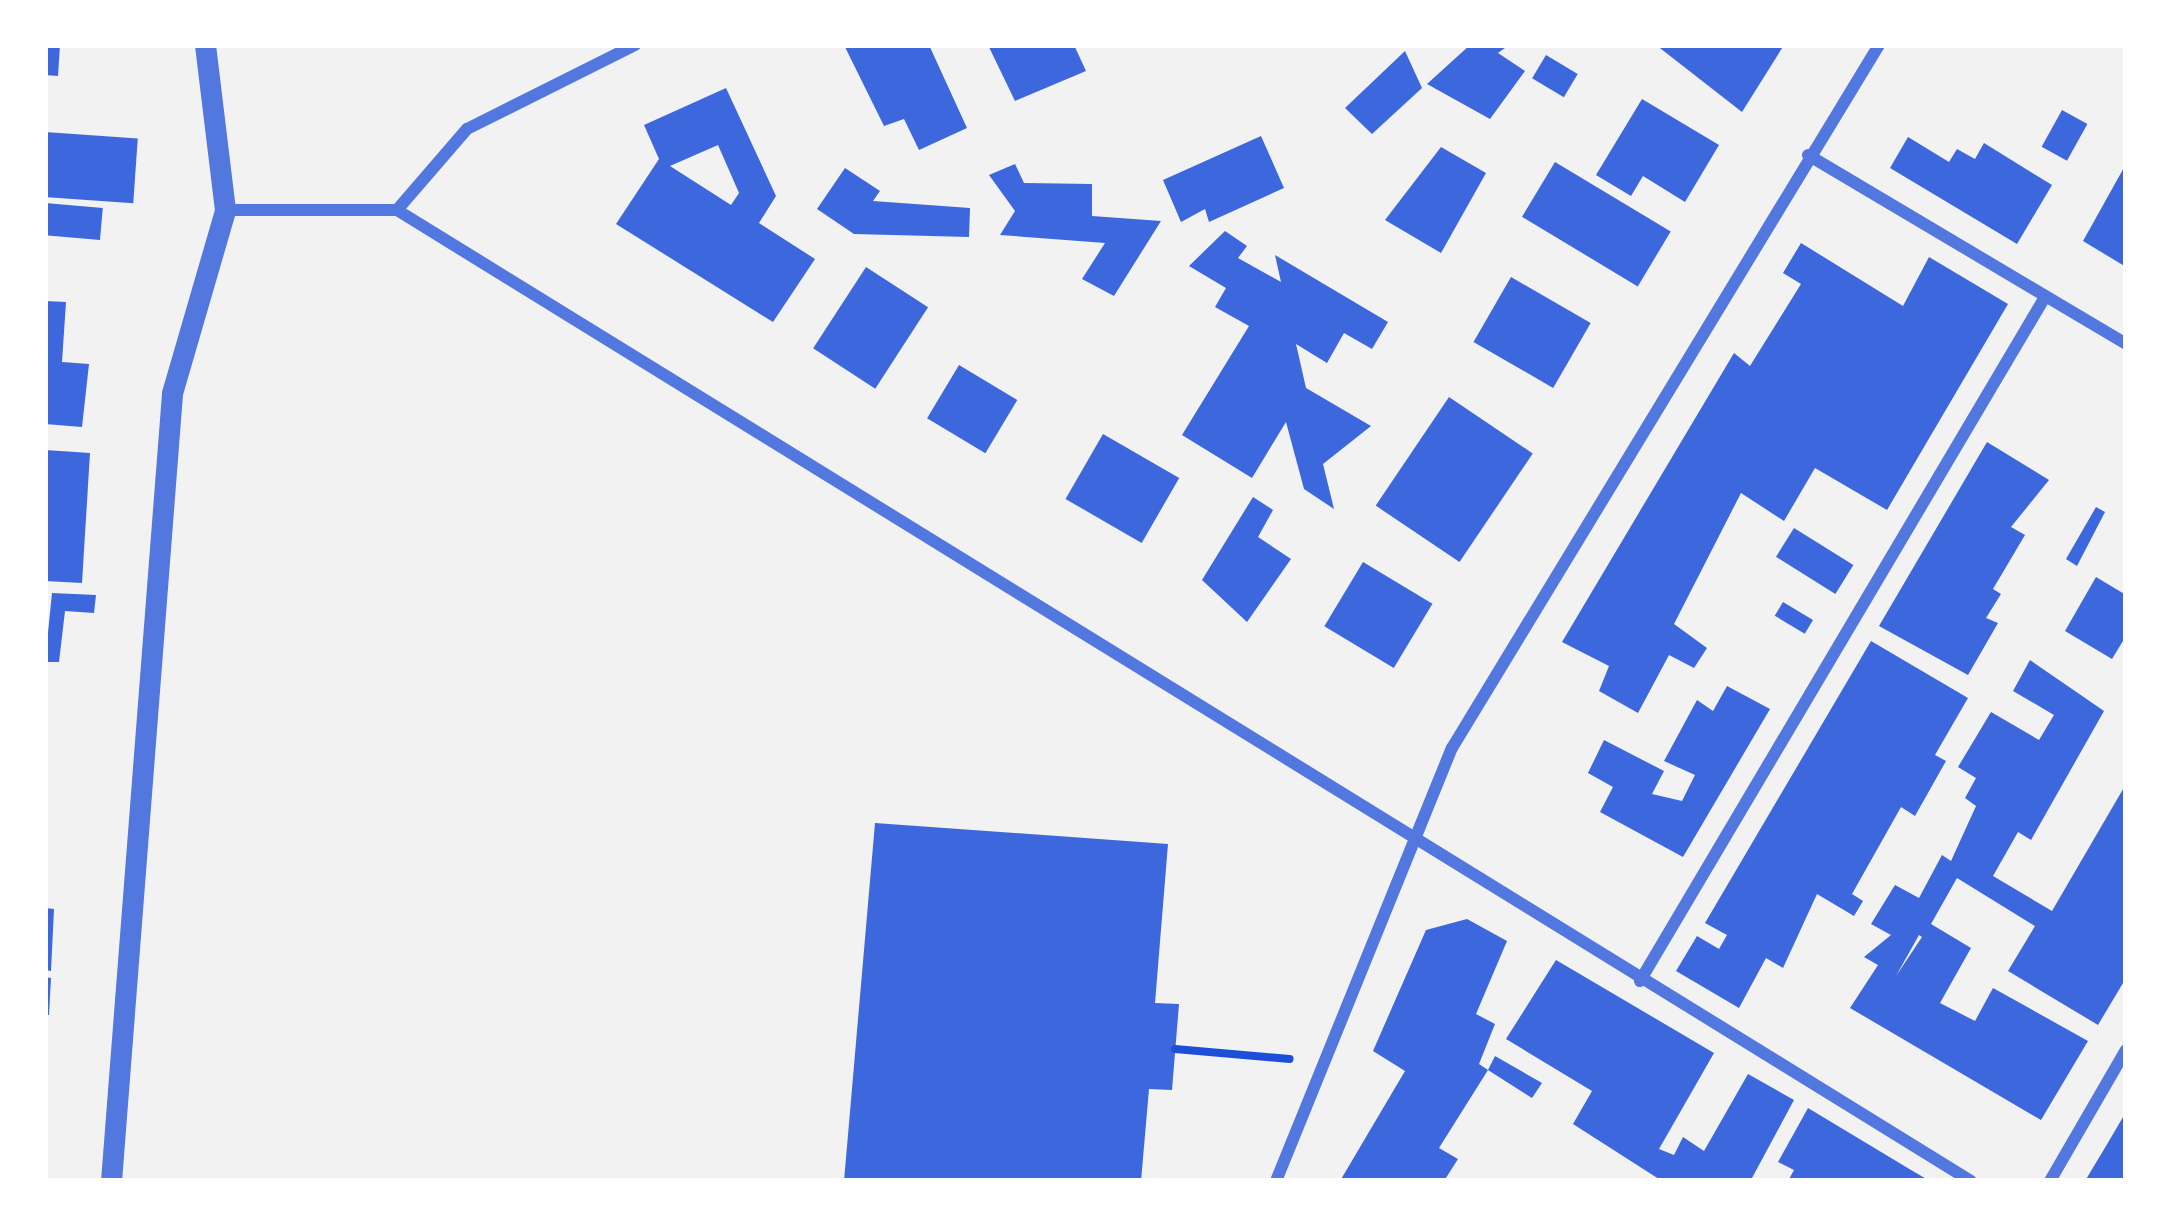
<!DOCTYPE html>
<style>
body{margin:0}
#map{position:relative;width:2171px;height:1226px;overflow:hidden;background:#f2f2f2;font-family:"IBM Plex Sans",sans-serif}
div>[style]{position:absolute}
.building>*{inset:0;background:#3d67dc;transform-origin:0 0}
.path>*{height:8px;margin:-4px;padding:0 4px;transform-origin:4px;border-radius:4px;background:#1d4ed8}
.minor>*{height:12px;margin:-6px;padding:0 6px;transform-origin:6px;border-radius:6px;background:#5277de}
.tertiary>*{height:21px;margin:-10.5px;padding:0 10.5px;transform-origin:10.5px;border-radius:10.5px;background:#5277de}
span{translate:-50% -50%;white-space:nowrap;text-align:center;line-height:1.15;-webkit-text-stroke:9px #fff;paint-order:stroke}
.frame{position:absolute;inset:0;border:48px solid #fff;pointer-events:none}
</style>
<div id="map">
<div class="building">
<i style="clip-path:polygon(45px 45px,60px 45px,58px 76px,45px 75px)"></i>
<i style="clip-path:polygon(844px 45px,929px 45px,967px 128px,919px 150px,904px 119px,884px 126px)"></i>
<i style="clip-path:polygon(988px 45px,1074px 45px,1086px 71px,1015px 101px)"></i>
<i style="clip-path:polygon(1470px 45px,1509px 45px,1498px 53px,1525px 71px,1490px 119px,1427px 84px)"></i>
<i style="clip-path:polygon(1656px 45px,1784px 45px,1742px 112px)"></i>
<i style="clip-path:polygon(1405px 51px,1422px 88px,1372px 134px,1345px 108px)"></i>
<i style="left:1546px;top:55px;width:37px;height:27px;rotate:31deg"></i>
<i style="clip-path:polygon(evenodd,726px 88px,776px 196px,759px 223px,815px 259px,773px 322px,616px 224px,659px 159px,644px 125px,726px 88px,718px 145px,739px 193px,731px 205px,670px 166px,718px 145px)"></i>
<i style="clip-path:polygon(1642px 99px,1719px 145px,1685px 202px,1643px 176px,1631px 196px,1596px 175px)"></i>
<i style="left:2062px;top:110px;width:29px;height:42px;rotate:29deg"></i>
<i style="left:45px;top:132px;width:93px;height:65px;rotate:4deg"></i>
<i style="clip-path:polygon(1261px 136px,1284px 188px,1209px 222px,1205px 209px,1181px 222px,1163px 180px)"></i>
<i style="clip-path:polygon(1908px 137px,1949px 162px,1957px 149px,1975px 159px,1984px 143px,2052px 185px,2017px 244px,1890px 168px)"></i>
<i style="clip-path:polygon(1441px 147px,1486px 173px,1441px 253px,1385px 220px)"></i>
<i style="left:1555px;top:162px;width:135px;height:64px;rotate:31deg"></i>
<i style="clip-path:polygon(1015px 164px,1024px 183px,1092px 184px,1092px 216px,1161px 221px,1114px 296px,1082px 279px,1105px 243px,1000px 235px,1015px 211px,989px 175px)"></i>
<i style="clip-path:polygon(2126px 164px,2126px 267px,2083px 241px)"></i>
<i style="clip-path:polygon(845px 168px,880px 191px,873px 201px,970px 208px,969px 237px,854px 234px,817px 209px)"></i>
<i style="left:45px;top:203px;width:58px;height:32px;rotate:5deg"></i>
<i style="clip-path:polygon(1225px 231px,1247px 246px,1238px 258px,1281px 282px,1275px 255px,1388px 322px,1372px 349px,1344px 333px,1327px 363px,1296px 344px,1306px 388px,1371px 426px,1323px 464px,1334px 509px,1304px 489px,1286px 422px,1252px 478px,1182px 435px,1249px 326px,1215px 307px,1226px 288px,1189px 266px)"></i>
<i style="clip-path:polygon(1801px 243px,1903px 306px,1929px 257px,2008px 304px,1887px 510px,1815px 468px,1784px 521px,1741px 493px,1674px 624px,1707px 648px,1694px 668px,1669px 655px,1638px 713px,1599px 691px,1609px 666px,1562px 642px,1734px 353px,1750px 366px,1801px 284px,1783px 273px)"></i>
<i style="left:866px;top:267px;width:74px;height:97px;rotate:33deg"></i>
<i style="left:1511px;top:277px;width:92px;height:75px;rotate:30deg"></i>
<i style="clip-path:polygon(45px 301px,66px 302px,62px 362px,89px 364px,82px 427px,45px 424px)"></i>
<i style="left:959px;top:365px;width:68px;height:62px;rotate:31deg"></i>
<i style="left:1449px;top:397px;width:101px;height:131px;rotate:34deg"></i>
<i style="left:1103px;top:434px;width:88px;height:75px;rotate:30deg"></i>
<i style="clip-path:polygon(1987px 442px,2049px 480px,2011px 527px,2025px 535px,1993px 589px,2001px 594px,1986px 618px,1998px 623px,1968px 675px,1879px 626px)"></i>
<i style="clip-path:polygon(45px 450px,90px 453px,82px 583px,45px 581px)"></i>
<i style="clip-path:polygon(1253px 497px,1273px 510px,1258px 537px,1291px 559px,1247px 622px,1202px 580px)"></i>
<i style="clip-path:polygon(2096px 507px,2105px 512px,2077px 566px,2066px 559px)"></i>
<i style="left:1794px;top:528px;width:70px;height:34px;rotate:32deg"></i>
<i style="left:1363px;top:562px;width:81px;height:75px;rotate:31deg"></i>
<i style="clip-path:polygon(2096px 577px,2126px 595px,2126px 636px,2112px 659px,2065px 631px)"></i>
<i style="clip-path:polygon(52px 593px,96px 595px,94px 613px,65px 611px,59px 662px,45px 662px)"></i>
<i style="left:1783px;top:602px;width:35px;height:16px;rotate:31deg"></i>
<i style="clip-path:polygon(1871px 641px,1968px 698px,1935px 755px,1946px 761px,1915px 816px,1901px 807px,1852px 894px,1863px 901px,1854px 916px,1817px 894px,1783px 968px,1766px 958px,1739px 1008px,1676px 971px,1697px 936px,1719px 949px,1727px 935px,1705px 923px)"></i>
<i style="clip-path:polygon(evenodd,2030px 660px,2104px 711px,2031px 840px,2018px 832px,1993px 876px,2052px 911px,2126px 784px,2126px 978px,2098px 1025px,2008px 971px,2035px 926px,1957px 878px,1931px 924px,1971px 948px,1940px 1003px,1975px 1021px,1993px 988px,2088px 1041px,2041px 1120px,1850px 1008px,1878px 965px,1864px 957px,1891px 935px,1871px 924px,1895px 885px,1919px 898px,1942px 855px,1951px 861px,1976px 806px,1965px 798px,1976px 778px,1958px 767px,1991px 712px,2039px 740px,2054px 715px,2013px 691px,2030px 660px,1919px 935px,1922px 937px,1896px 976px,1919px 935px)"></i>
<i style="clip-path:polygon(1727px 686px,1770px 709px,1683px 857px,1600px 812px,1613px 787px,1588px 773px,1604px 740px,1664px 771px,1652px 794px,1682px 801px,1695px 775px,1664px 761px,1697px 700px,1713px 711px)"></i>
<i style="clip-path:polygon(875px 823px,1168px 844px,1155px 1003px,1179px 1004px,1172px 1090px,1149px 1089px,1141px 1181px,844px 1181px)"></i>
<i style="clip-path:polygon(45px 908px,54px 909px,51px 971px,45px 970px)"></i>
<i style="clip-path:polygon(1467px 919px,1507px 941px,1476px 1014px,1495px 1024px,1479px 1064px,1488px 1070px,1439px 1148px,1458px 1159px,1444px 1181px,1340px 1181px,1405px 1071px,1373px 1051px,1426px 930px)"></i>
<i style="clip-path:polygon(1556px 960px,1714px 1053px,1659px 1149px,1674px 1155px,1683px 1137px,1704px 1151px,1748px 1074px,1794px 1100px,1752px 1178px,1662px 1181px,1573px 1124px,1592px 1091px,1506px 1039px)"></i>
<i style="clip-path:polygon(45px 977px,51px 978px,49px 1015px,45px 1015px)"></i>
<i style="clip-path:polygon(1495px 1056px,1542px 1083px,1532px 1098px,1488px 1070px)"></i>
<i style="clip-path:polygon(1808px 1108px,1911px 1170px,1930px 1181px,1788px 1181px,1794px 1170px,1778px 1162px)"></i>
<i style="clip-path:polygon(2126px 1112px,2126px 1181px,2085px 1181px,2106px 1146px)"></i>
</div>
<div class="path">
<i style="left:1175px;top:1049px;width:115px;rotate:5deg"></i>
</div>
<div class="minor">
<i style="left:1808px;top:155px;width:370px;rotate:30.7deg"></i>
<i style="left:225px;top:210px;width:172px"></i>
<i style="left:397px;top:210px;width:107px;rotate:-49.2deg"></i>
<i style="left:467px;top:129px;width:188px;rotate:-26.6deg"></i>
<i style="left:397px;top:210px;width:1849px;rotate:31.67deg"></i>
<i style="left:1640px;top:981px;width:795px;rotate:-59.37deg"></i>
<i style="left:1276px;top:1181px;width:467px;rotate:-67.9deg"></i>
<i style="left:1452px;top:748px;width:823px;rotate:-58.73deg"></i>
<i style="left:2050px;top:1181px;width:151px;rotate:-59.9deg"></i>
</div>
<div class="tertiary">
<i style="left:111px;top:1181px;width:790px;rotate:-85.57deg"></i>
<i style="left:172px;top:393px;width:191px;rotate:-73.8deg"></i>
<i style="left:225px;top:210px;width:166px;rotate:-96.9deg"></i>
</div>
<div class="frame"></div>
</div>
